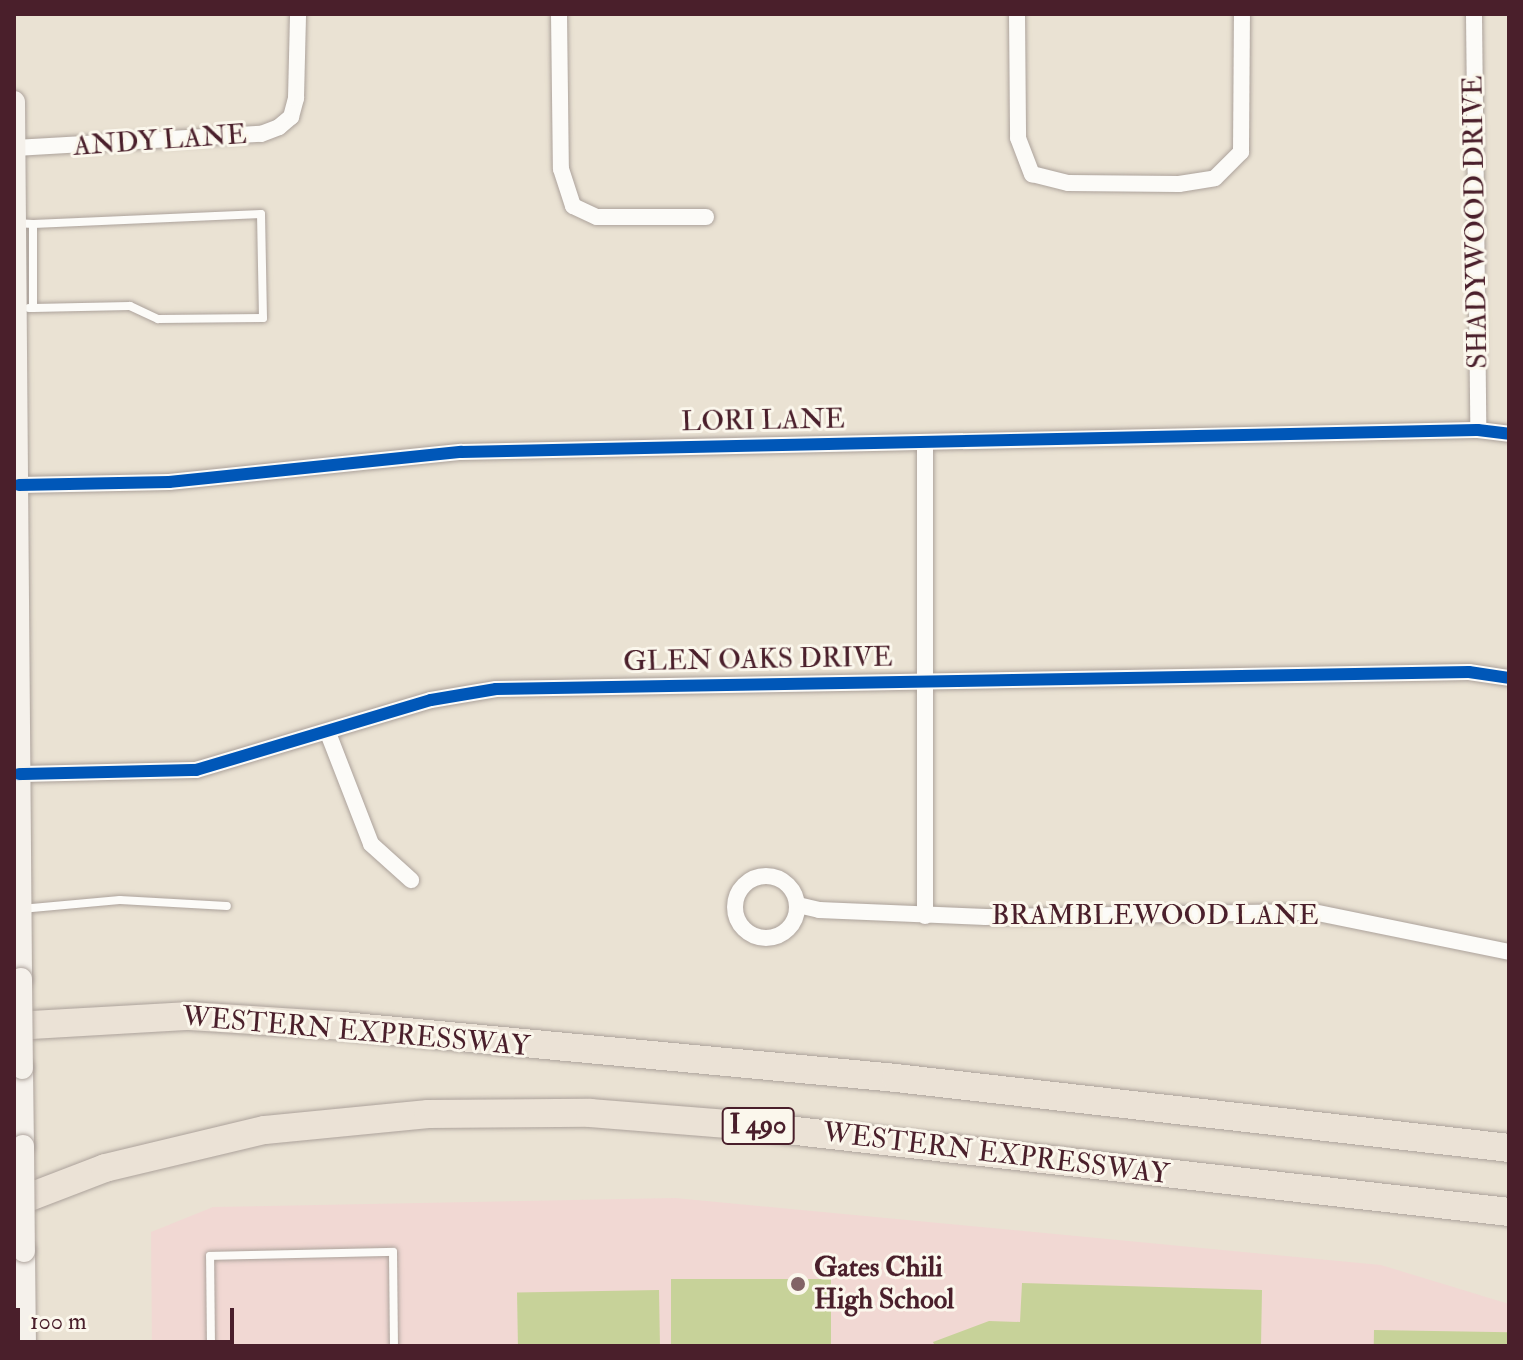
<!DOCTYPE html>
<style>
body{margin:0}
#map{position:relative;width:1523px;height:1360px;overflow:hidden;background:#eae2d3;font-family:"IM FELL Double Pica",serif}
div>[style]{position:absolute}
.built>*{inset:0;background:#f1d8d3}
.green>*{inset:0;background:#c7d299;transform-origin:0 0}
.roads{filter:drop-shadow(0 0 2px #aca29b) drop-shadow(0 0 2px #aca29b)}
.lane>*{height:8px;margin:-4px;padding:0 4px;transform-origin:4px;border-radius:4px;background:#fcfbf8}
.street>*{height:16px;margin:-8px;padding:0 8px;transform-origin:8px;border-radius:8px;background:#fcfbf8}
.street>.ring{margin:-8px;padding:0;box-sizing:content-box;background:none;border:16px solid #fcfbf8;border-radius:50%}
.secondary>*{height:22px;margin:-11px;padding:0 11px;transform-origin:11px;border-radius:11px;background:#f5f1eb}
.highway>*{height:28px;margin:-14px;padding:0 14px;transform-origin:14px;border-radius:14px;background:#ebe2d6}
.bridges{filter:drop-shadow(0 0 2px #aca29b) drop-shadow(0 0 2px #aca29b)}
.secondary-bridge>*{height:22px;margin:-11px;padding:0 11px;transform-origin:11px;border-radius:11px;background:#f5f1eb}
.cycleway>*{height:12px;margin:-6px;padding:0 6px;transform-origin:6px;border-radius:6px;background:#0057b8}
.dots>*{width:22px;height:22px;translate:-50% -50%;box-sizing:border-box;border:4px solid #fbf7ec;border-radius:50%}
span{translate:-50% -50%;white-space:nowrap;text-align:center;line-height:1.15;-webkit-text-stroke:6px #fbf7ec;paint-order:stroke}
.shield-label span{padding:2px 6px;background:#fbf7ec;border:2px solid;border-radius:6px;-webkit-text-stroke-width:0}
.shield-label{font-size:26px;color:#4a1f2b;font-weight:700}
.street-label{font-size:28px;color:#4a1f2b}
.poi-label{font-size:28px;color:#4a1f2b;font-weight:700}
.left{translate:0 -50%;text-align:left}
.frame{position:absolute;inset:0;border:16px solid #4a1f2b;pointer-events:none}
.scale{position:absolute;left:16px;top:1308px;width:218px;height:36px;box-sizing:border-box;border:4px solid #4a1f2b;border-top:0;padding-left:10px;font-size:24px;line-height:28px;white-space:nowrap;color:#4a1f2b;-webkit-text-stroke:6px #fbf7ec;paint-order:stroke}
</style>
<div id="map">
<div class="built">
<i style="clip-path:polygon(675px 1198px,1381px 1265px,1509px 1304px,1509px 1346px,152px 1346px,151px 1232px,213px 1207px)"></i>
</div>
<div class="green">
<i style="left:831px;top:1279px;width:67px;height:160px;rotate:90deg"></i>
<i style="clip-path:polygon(1022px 1283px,1262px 1290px,1261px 1346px,935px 1346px,933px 1342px,989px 1321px,1020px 1322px)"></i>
<i style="left:659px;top:1290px;width:56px;height:142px;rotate:89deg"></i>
<i style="left:1374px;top:1330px;width:135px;height:16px;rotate:1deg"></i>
</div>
<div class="roads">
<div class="lane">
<i style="left:15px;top:223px;width:18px;rotate:3deg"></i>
<i style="left:33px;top:224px;width:84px;rotate:90deg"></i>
<i style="left:33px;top:308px;width:4px;rotate:180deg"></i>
<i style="left:33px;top:308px;width:97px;rotate:-1.2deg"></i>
<i style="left:130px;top:306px;width:31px;rotate:25deg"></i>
<i style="left:158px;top:319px;width:105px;rotate:-0.5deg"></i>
<i style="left:263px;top:318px;width:104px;rotate:-91.1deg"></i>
<i style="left:261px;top:214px;width:228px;rotate:177.5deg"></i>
<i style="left:21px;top:909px;width:99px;rotate:-5.2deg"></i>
<i style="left:120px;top:900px;width:107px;rotate:3.2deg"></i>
<i style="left:211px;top:1346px;width:90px;rotate:-90.6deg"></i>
<i style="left:210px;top:1256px;width:183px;rotate:-1.3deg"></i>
<i style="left:393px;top:1252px;width:94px;rotate:89.4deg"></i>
</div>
<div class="street">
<i style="left:559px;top:14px;width:155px;rotate:89.3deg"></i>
<i style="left:561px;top:169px;width:39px;rotate:72deg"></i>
<i style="left:573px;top:206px;width:26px;rotate:25deg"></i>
<i style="left:597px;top:217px;width:109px"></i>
<i style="left:1017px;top:14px;width:124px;rotate:89.5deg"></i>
<i style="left:1018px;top:138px;width:39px;rotate:69deg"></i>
<i style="left:1032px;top:174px;width:37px;rotate:14deg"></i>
<i style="left:1068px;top:183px;width:111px;rotate:0.5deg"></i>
<i style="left:1179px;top:184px;width:36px;rotate:-9deg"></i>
<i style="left:1215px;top:178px;width:37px;rotate:-45deg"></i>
<i style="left:1241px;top:152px;width:138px;rotate:-89.6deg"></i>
<i style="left:1474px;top:14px;width:416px;rotate:89.4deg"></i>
<i style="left:15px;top:148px;width:246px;rotate:-3.3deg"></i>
<i style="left:261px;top:134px;width:19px;rotate:-21deg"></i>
<i style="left:279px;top:127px;width:16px;rotate:-40deg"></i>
<i style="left:291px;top:117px;width:20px;rotate:-75deg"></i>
<i style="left:296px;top:98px;width:84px;rotate:-88.6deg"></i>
<i style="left:925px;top:442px;width:474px;rotate:90deg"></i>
<i style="left:19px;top:485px;width:150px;rotate:-1.1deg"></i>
<i style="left:169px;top:482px;width:294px;rotate:-5.9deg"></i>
<i style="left:461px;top:452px;width:1017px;rotate:-1.24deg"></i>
<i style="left:1478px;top:430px;width:31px;rotate:7deg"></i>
<i style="left:328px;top:733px;width:119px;rotate:68.8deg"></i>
<i style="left:371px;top:844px;width:54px;rotate:42deg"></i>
<i style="left:19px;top:774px;width:177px;rotate:-1.3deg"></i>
<i style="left:196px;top:770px;width:245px;rotate:-16.6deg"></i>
<i style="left:431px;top:700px;width:66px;rotate:-9.6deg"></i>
<i style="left:496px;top:689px;width:973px;rotate:-1deg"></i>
<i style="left:1469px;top:672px;width:40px;rotate:8.5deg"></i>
<i class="ring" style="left:735px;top:876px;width:46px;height:46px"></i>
<i style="left:798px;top:905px;width:22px;rotate:13deg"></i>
<i style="left:819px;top:910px;width:167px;rotate:2.4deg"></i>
<i style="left:986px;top:917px;width:327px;rotate:-0.9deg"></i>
<i style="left:1313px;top:912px;width:200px;rotate:11.5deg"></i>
</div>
<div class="secondary">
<i style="left:14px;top:102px;width:877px;rotate:89.54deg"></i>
<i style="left:22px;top:1068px;width:78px;rotate:89.3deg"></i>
<i style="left:24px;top:1251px;width:95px;rotate:89.4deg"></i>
</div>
<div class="highway">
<i style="left:14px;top:1026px;width:176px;rotate:-3.3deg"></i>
<i style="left:190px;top:1016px;width:153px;rotate:3.7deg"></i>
<i style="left:343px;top:1026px;width:555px;rotate:5.37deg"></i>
<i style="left:896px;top:1078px;width:617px;rotate:6.51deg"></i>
<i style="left:14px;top:1203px;width:97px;rotate:-21deg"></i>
<i style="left:105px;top:1168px;width:164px;rotate:-13.4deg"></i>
<i style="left:265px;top:1130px;width:164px;rotate:-5.6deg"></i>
<i style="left:428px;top:1114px;width:162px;rotate:-0.4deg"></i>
<i style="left:590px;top:1113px;width:163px;rotate:4.6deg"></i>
<i style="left:752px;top:1126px;width:762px;rotate:6.48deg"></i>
</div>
</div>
<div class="bridges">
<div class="secondary-bridge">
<i style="left:21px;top:979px;width:89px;rotate:89.4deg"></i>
<i style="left:23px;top:1146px;width:105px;rotate:89.5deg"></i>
</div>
</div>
<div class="cycleway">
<i style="left:19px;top:485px;width:150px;rotate:-1.1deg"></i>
<i style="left:169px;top:482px;width:294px;rotate:-5.9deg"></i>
<i style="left:461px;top:452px;width:1017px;rotate:-1.24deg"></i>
<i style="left:1478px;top:430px;width:31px;rotate:7deg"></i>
<i style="left:19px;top:774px;width:177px;rotate:-1.3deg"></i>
<i style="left:196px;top:770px;width:245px;rotate:-16.6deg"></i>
<i style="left:431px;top:700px;width:66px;rotate:-9.6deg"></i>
<i style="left:496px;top:689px;width:973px;rotate:-1deg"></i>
<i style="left:1469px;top:672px;width:40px;rotate:8.5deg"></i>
</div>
<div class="dots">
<i style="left:798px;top:1284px;background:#826366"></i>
</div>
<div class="shield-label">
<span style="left:758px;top:1126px">I 490</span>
</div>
<div class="street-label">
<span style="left:160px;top:141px;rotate:-4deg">ANDY LANE</span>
<span style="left:1476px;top:222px;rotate:-91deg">SHADYWOOD DRIVE</span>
<span style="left:763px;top:421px;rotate:-1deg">LORI LANE</span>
<span style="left:758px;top:660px;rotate:-1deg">GLEN OAKS DRIVE</span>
<span style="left:1155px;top:916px">BRAMBLEWOOD LANE</span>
<span style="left:356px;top:1032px;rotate:5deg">WESTERN EXPRESSWAY</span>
<span style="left:996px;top:1154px;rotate:7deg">WESTERN EXPRESSWAY</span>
</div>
<div class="poi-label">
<span class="left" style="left:814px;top:1284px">Gates Chili<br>High School</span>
</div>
<div class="frame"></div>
<div class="scale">100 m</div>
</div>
